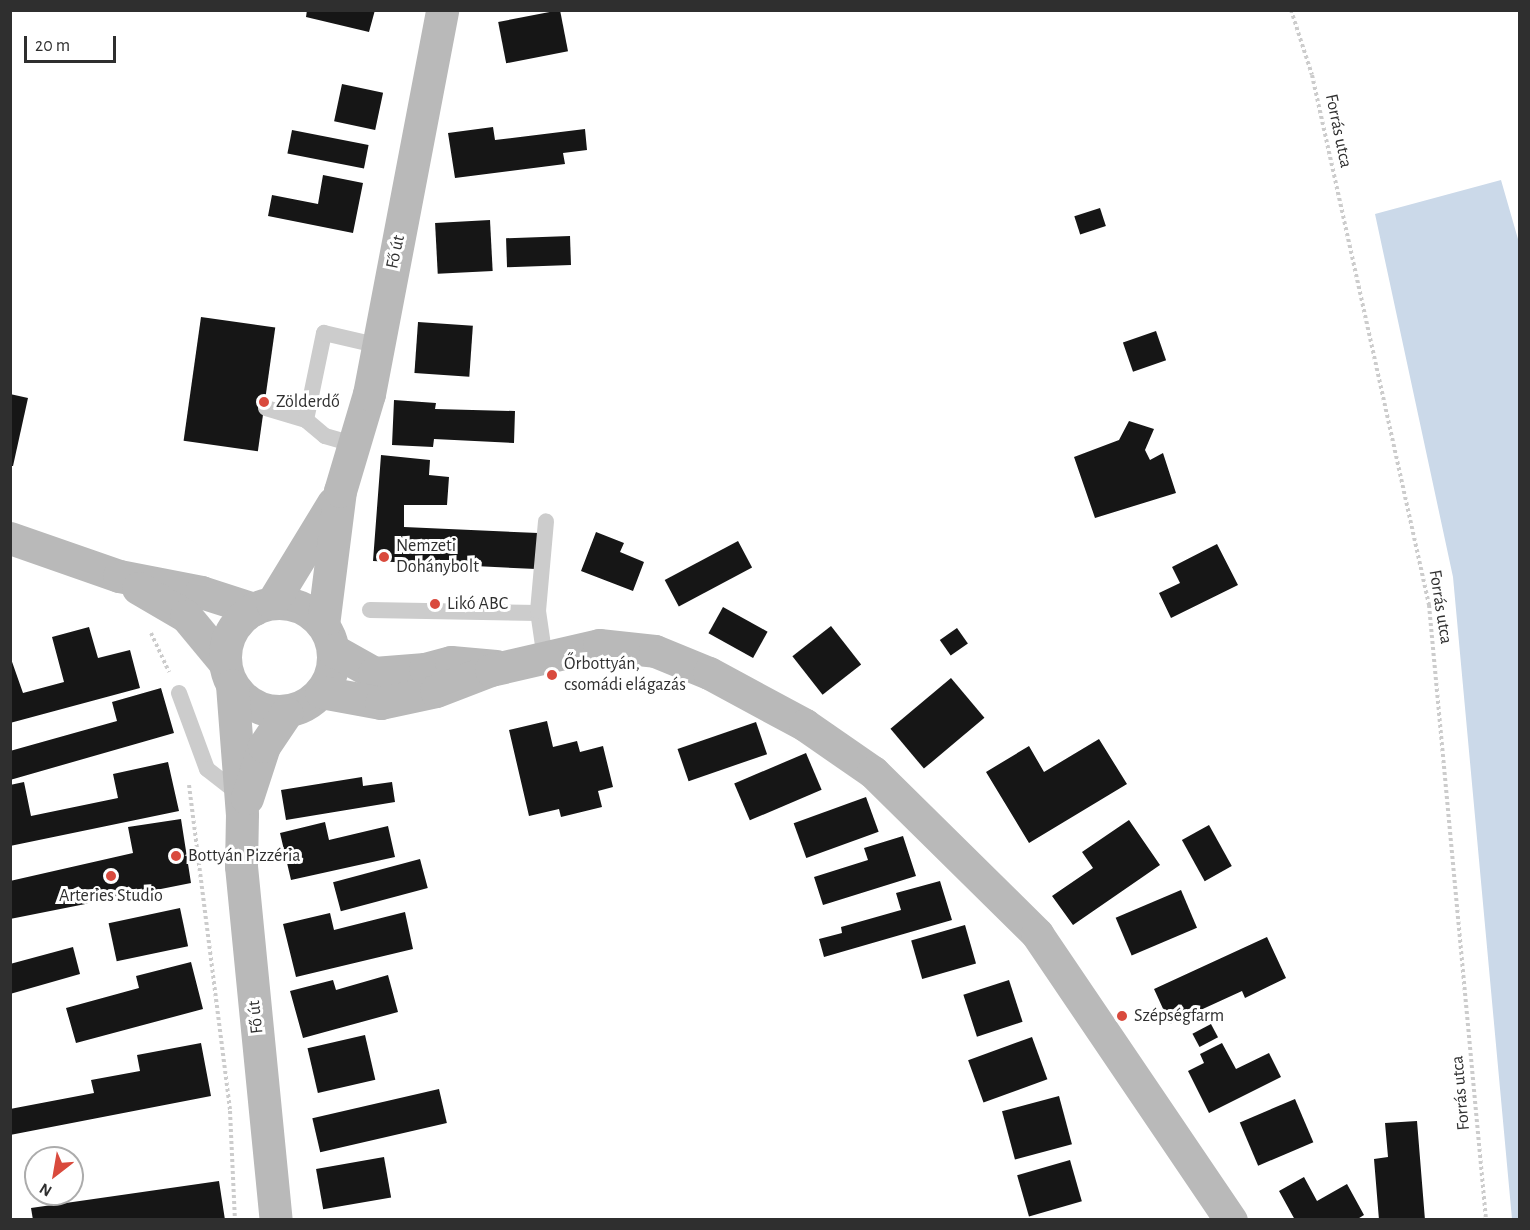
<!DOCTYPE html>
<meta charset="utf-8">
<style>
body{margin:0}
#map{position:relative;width:1530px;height:1230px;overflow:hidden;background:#fff;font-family:"Alegreya Sans",sans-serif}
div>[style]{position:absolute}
.water>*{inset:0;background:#cbd9e9}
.building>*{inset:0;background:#161616;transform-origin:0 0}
.path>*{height:4px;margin-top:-2px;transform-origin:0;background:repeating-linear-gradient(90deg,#ccc 0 3px,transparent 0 6px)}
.lane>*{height:16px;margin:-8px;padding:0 8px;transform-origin:8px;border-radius:8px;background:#ccc}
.secondary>*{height:33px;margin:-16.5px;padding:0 16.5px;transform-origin:16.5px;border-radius:16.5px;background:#b9b9b9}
.secondary>.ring{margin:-16.5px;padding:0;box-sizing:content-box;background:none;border:33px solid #b9b9b9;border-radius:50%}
.dots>*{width:16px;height:16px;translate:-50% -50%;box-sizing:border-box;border:3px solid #fff;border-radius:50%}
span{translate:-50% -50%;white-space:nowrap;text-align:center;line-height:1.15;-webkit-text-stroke:6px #fff;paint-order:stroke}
.street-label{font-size:18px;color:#2f2f2f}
.poi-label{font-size:18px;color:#2f2f2f}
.left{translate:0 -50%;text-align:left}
.frame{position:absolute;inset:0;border:12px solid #2f2f2f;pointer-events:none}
.north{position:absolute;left:24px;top:1146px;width:60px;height:60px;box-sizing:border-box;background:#fff;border:2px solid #acacac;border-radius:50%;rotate:211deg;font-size:16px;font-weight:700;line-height:24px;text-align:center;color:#2f2f2f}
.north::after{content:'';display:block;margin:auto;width:21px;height:27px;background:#d94a3d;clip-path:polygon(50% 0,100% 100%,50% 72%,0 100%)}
.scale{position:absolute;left:24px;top:36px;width:92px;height:27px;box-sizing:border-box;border:3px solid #2f2f2f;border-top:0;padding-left:8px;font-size:18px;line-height:21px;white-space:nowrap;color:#2f2f2f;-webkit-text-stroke:4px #fff;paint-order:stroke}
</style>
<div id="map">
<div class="water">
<i style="clip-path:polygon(1501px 180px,1520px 246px,1519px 1220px,1512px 1219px,1453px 577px,1375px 214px)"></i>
</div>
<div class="building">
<i style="clip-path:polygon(307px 10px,375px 10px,369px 32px,306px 17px)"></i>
<i style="left:560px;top:10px;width:42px;height:63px;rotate:79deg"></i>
<i style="left:342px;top:84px;width:42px;height:38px;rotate:12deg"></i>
<i style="clip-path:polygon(493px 127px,495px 140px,585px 129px,587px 150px,563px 153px,565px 164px,455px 178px,448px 133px)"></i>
<i style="left:292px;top:130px;width:78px;height:24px;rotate:11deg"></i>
<i style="clip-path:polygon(323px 175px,363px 183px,353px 233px,268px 216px,272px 195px,318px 204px)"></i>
<i style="left:1100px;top:208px;width:19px;height:27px;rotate:72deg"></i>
<i style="left:490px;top:220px;width:51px;height:55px;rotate:87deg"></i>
<i style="left:570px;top:236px;width:29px;height:64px;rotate:88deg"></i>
<i style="left:201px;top:317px;width:75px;height:125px;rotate:8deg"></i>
<i style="left:418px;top:322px;width:55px;height:51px;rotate:4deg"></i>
<i style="left:1156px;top:331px;width:31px;height:35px;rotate:71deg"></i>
<i style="clip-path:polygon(10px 394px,28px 398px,13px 466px,10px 466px)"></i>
<i style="clip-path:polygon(394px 400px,436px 403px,435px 409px,515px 411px,514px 443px,434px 439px,433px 447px,392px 445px)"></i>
<i style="clip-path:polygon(1129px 421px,1154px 429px,1145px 450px,1150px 460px,1163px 453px,1176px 493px,1095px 518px,1074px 457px,1119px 440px)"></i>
<i style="clip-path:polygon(381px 455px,430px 460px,429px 475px,449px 477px,447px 505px,404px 505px,404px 527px,538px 533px,536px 569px,373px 561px)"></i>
<i style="clip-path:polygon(596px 532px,624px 543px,620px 552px,644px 562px,633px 591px,581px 571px)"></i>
<i style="left:738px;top:541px;width:30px;height:83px;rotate:62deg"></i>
<i style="clip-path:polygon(1217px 544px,1238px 585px,1171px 618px,1159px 593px,1180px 583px,1172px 567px)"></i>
<i style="left:723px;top:607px;width:51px;height:30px;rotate:29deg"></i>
<i style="left:831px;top:626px;width:49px;height:49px;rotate:52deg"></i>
<i style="clip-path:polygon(89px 627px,98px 658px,130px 650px,140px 688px,10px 723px,10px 656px,23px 693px,64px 682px,52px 637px)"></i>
<i style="left:957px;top:628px;width:19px;height:21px;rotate:55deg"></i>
<i style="left:951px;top:678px;width:52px;height:79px;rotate:50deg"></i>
<i style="clip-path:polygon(161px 688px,174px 733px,10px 780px,10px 751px,117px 721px,112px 702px)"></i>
<i style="clip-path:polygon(547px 721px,553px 747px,577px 741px,580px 752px,603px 746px,613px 787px,598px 791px,602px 807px,561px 817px,559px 809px,529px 816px,509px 730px)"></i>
<i style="left:756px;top:722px;width:34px;height:83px;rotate:71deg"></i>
<i style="clip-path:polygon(1099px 739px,1127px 784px,1029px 843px,986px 772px,1029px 746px,1044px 772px)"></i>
<i style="left:806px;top:753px;width:40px;height:78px;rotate:67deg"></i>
<i style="clip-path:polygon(168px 762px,179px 811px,10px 846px,10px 785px,24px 782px,31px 816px,118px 798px,113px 774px)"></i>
<i style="clip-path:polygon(362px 777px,363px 786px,392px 782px,395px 802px,286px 820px,281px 790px)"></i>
<i style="left:866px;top:797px;width:37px;height:77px;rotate:70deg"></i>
<i style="clip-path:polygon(181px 819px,191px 883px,10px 919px,10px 881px,133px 853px,128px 827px)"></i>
<i style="clip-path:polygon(1129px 820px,1160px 865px,1073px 925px,1052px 896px,1093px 868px,1082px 852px)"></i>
<i style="clip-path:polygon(325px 822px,329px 840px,388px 826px,395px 857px,291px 880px,280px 833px)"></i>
<i style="left:1209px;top:825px;width:47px;height:31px;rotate:61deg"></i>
<i style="clip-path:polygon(903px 836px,916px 876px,823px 905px,814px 877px,868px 860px,864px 848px)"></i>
<i style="left:420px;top:859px;width:30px;height:90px;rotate:75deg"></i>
<i style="clip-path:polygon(940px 881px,952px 920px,824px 957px,819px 939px,842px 933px,841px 927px,901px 910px,896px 893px)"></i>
<i style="left:1181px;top:890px;width:41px;height:71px;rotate:67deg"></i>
<i style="left:180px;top:908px;width:39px;height:73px;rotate:78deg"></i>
<i style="clip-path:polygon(405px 912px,413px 949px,296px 977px,283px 924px,330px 913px,334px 930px)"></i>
<i style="left:965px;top:925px;width:40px;height:56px;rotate:74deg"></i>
<i style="clip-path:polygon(1267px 937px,1286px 978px,1245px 998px,1242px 991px,1170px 1024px,1154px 989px)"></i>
<i style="clip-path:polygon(73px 947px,80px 974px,10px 994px,10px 964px)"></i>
<i style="clip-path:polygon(191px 962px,203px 1009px,76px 1043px,66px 1008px,139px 988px,136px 976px)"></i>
<i style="clip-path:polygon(388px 975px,398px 1012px,303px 1038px,290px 991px,333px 980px,336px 990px)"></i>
<i style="left:1009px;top:980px;width:44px;height:48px;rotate:72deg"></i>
<i style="left:1211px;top:1024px;width:15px;height:21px;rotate:62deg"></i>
<i style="left:365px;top:1035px;width:46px;height:59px;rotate:77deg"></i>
<i style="left:1032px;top:1037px;width:45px;height:68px;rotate:70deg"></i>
<i style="clip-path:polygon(201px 1043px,211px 1096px,10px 1135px,10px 1109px,94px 1093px,91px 1080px,140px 1071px,137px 1055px)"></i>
<i style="clip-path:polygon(1222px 1043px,1236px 1069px,1269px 1053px,1281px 1077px,1209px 1113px,1188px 1071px,1204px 1063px,1200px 1054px)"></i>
<i style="left:439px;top:1089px;width:35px;height:130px;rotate:77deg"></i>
<i style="left:1059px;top:1096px;width:50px;height:59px;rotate:75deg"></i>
<i style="left:1295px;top:1099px;width:47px;height:60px;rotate:67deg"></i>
<i style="clip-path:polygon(1417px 1121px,1425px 1220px,1379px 1220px,1374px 1159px,1388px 1157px,1385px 1123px)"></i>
<i style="left:384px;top:1157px;width:41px;height:69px;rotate:80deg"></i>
<i style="left:1070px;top:1160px;width:43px;height:55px;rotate:74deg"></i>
<i style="clip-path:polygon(1304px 1177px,1317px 1201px,1347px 1184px,1364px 1215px,1356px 1220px,1295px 1220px,1279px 1191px)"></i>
<i style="clip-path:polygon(219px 1181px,225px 1220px,33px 1220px,31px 1208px)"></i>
</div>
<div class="path">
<i style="left:1291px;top:10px;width:68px;rotate:72.1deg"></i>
<i style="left:1312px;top:75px;width:543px;rotate:77.55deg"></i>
<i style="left:1429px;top:605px;width:618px;rotate:84.7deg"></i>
<i style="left:151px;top:633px;width:43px;rotate:65.2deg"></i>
<i style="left:189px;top:785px;width:329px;rotate:82.8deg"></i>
<i style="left:230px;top:1111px;width:109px;rotate:87.4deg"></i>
</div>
<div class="lane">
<i style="left:266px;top:408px;width:42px;rotate:16.7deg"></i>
<i style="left:306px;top:420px;width:25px;rotate:40deg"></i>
<i style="left:325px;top:436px;width:29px;rotate:16deg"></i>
<i style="left:306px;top:420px;width:89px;rotate:-78.3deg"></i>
<i style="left:324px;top:333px;width:53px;rotate:13deg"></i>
<i style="left:370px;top:610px;width:168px;rotate:1deg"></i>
<i style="left:545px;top:659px;width:49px;rotate:-98.3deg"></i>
<i style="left:538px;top:611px;width:90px;rotate:-84.9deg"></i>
<i style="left:179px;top:693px;width:81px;rotate:69.8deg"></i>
<i style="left:207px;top:769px;width:39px;rotate:38deg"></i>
</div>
<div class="secondary">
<i style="left:10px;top:538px;width:115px;rotate:19.2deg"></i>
<i style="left:119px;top:576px;width:84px;rotate:11deg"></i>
<i style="left:201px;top:592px;width:56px;rotate:17.8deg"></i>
<i style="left:138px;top:588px;width:56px;rotate:30.3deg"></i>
<i style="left:186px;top:616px;width:61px;rotate:50.3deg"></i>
<i class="ring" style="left:225px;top:603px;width:75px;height:75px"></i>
<i style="left:272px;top:603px;width:117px;rotate:-58.6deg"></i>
<i style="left:323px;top:625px;width:135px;rotate:-82.8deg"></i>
<i style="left:340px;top:491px;width:101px;rotate:-73.4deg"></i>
<i style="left:369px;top:394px;width:391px;rotate:-79.2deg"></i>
<i style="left:333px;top:650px;width:47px;rotate:29.3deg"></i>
<i style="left:374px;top:673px;width:51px;rotate:-4.5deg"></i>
<i style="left:425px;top:669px;width:27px;rotate:-15deg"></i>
<i style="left:451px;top:662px;width:45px;rotate:5.1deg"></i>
<i style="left:232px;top:685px;width:129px;rotate:85.6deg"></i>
<i style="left:242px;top:814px;width:52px;rotate:91.1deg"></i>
<i style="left:241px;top:866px;width:356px;rotate:84.4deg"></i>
<i style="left:321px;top:692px;width:61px;rotate:10.4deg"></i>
<i style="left:381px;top:703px;width:56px;rotate:-12.3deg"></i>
<i style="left:436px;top:691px;width:59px;rotate:-20.9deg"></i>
<i style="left:491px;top:670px;width:111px;rotate:-13deg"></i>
<i style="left:599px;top:645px;width:56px;rotate:6.1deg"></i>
<i style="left:655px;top:651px;width:58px;rotate:22.2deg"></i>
<i style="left:709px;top:673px;width:109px;rotate:28.4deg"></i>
<i style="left:805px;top:725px;width:83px;rotate:34.7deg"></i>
<i style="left:873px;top:772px;width:231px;rotate:44.6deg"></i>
<i style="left:1037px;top:934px;width:346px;rotate:55.9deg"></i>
<i style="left:247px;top:798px;width:55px;rotate:-71.9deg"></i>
<i style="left:264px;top:746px;width:40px;rotate:-56deg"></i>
</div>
<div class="dots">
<i style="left:264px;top:402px;background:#d94a3d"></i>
<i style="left:384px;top:557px;background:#d94a3d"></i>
<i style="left:435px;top:604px;background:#d94a3d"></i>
<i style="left:552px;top:675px;background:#d94a3d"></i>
<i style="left:176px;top:856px;background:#d94a3d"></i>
<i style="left:111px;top:876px;background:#d94a3d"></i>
<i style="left:1122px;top:1016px;background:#d94a3d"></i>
</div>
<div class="street-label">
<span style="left:1338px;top:131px;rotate:78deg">Forrás utca</span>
<span style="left:396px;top:252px;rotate:-78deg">Fő út</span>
<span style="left:1440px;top:607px;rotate:81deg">Forrás utca</span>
<span style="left:256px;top:1017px;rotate:-96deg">Fő út</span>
<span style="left:1461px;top:1093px;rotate:-95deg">Forrás utca</span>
</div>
<div class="poi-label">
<span class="left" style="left:276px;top:402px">Zölderdő</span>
<span class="left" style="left:396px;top:557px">Nemzeti<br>Dohánybolt</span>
<span class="left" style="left:447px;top:604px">Likó ABC</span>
<span class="left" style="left:564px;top:675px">Őrbottyán,<br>csomádi elágazás</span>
<span class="left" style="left:188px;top:856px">Bottyán Pizzéria</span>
<span style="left:111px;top:896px">Arteries Studio</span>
<span class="left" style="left:1134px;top:1016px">Szépségfarm</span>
</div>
<div class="frame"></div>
<div class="north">N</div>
<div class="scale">20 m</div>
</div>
